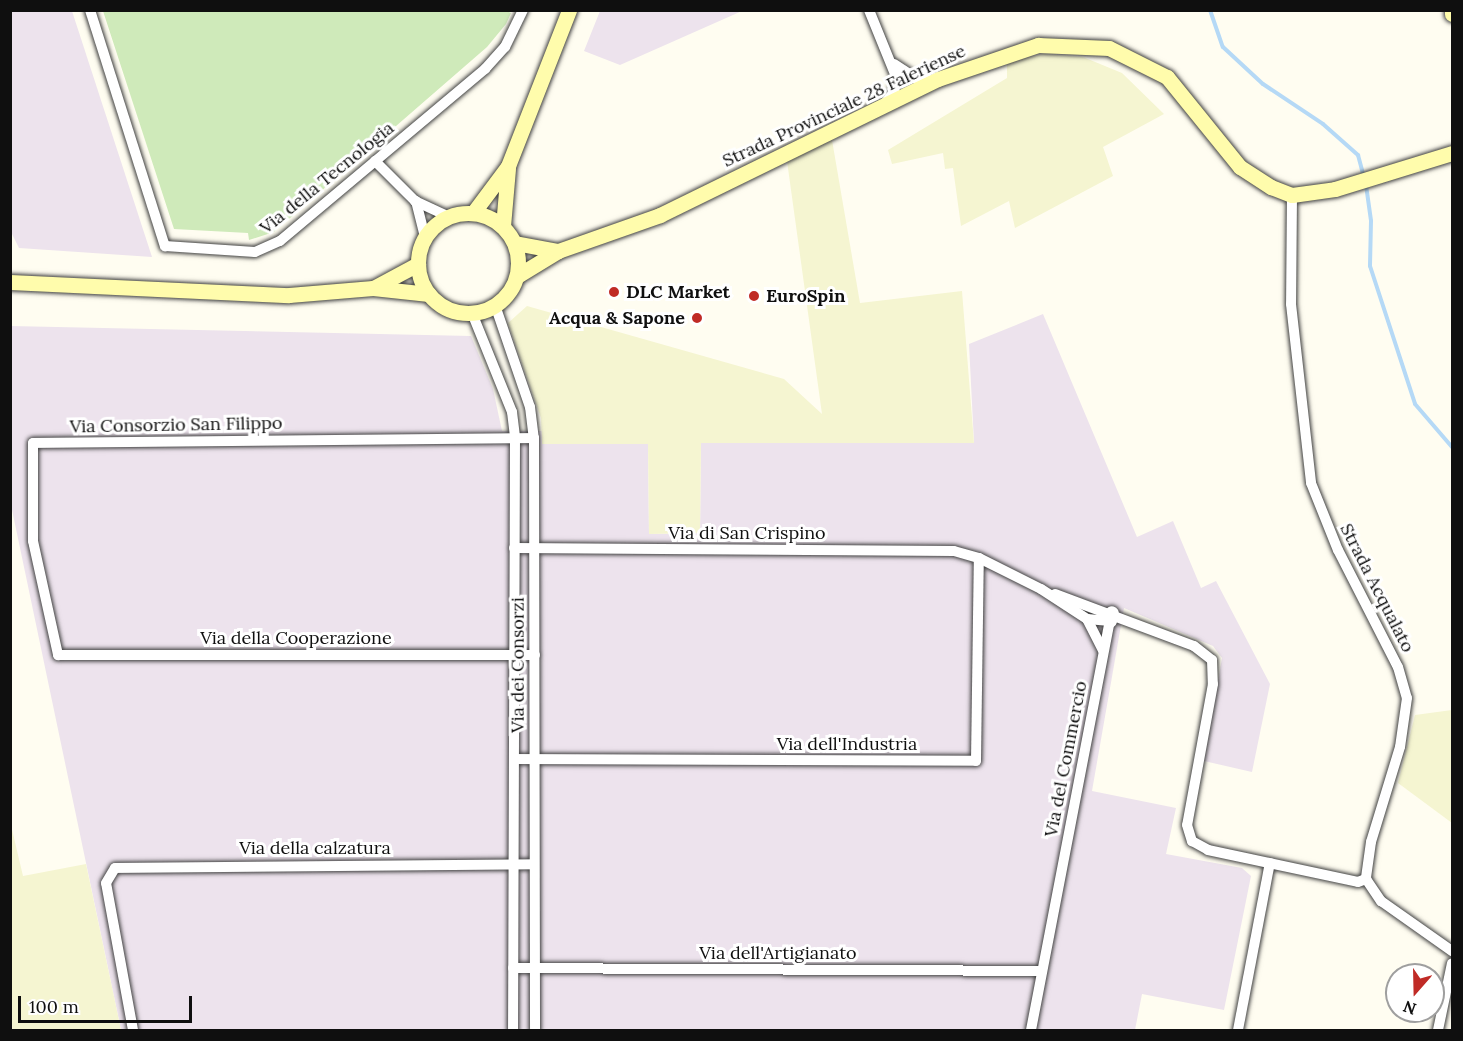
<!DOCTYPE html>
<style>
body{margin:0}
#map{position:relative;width:1463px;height:1041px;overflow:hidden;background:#fffdf1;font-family:Lora,serif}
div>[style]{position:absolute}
.industrial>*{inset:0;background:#ede3ed}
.farmland>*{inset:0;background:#f5f5d1}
.green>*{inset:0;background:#cfeaba}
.stream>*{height:4px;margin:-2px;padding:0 2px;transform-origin:2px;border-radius:2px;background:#b5d9f6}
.roads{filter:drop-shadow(0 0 2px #424242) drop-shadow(0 0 2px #424242)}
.minor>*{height:10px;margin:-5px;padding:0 5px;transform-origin:5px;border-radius:5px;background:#fff}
.tertiary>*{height:14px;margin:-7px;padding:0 7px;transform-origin:7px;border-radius:7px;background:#fff}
.secondary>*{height:15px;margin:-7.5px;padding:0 7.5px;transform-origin:7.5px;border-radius:7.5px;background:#fffcac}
.secondary>.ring{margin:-7.5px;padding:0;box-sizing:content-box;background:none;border:15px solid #fffcac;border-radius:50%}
.dots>*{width:16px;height:16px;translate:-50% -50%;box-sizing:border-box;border:3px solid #fff;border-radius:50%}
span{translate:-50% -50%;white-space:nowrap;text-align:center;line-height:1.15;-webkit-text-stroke:6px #fff;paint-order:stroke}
.street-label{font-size:18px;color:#0f0f0f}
.poi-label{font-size:18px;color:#0f0f0f;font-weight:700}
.left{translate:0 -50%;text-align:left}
.right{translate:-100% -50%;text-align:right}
.frame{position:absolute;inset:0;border:12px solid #0f0f0f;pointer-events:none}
.north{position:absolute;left:1385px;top:963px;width:60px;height:60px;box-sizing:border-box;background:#fff;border:2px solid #9f9f9f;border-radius:50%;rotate:200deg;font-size:16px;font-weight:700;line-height:24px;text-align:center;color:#0f0f0f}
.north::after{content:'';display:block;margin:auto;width:21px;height:27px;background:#c02b26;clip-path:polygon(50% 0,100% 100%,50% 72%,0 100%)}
.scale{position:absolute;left:18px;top:996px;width:174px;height:27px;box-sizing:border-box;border:3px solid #0f0f0f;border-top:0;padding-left:8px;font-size:18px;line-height:21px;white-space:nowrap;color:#0f0f0f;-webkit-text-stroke:4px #fff;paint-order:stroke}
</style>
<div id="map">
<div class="industrial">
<i style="clip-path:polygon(10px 11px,72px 11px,152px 257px,19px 248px,10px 230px)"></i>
<i style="clip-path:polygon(600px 11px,600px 10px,742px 11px,620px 65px,584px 51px)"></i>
<i style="clip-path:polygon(1043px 314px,1137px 537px,1173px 521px,1201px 588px,1216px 581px,1270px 684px,1252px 772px,1204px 761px,1222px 658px,1213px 646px,1124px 608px,1092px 791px,1176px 808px,1166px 854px,1242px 868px,1251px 876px,1224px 1010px,1142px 994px,1135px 1030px,121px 1030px,11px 505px,10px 326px,471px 336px,493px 389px,502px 431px,542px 431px,542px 444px,648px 444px,649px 534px,700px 533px,701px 443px,974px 443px,969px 344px)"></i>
</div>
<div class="farmland">
<i style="clip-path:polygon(1043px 54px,1083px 57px,1122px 73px,1164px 114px,1103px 147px,1113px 176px,1015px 228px,1009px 201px,961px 226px,953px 168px,945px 169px,943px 153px,892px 164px,888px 150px,1007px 78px,1007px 62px)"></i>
<i style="clip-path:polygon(832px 140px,860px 303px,962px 291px,974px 443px,701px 443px,700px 533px,649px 534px,648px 444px,542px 444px,541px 418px,508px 323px,527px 306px,784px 379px,822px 414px,787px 161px)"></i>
<i style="clip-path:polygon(1452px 710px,1452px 823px,1398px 783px,1415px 715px)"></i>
<i style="clip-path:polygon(10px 821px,23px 876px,86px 864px,121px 1030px,11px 1030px)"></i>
</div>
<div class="green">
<i style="clip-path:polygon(505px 10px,511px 13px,506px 24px,487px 47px,274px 232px,249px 240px,248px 233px,174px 229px,103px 11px)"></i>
</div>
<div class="stream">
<i style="left:1210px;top:10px;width:39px;rotate:71deg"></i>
<i style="left:1223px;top:47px;width:54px;rotate:42.8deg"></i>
<i style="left:1263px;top:84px;width:72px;rotate:33.7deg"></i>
<i style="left:1323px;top:124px;width:47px;rotate:41.5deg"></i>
<i style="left:1358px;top:155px;width:24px;rotate:75deg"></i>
<i style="left:1366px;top:185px;width:36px;rotate:82deg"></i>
<i style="left:1371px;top:221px;width:45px;rotate:91.3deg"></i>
<i style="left:1370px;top:266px;width:145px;rotate:71.9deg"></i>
<i style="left:1415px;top:404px;width:57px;rotate:49.3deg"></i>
</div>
<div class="roads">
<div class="minor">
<i style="left:90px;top:10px;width:248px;rotate:72.4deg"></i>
<i style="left:165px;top:246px;width:90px;rotate:3.8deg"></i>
<i style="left:255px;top:252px;width:27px;rotate:-24deg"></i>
<i style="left:280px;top:241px;width:268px;rotate:-40deg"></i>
<i style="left:485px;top:69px;width:30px;rotate:-48deg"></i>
<i style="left:505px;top:47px;width:41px;rotate:-64.1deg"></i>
<i style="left:869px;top:10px;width:74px;rotate:67.9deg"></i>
<i style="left:897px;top:79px;width:13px;rotate:103deg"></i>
<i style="left:894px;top:92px;width:13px;rotate:129deg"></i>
<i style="left:894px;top:64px;width:27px;rotate:33deg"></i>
<i style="left:917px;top:79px;width:15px;rotate:4deg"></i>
<i style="left:375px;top:161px;width:57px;rotate:45deg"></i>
<i style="left:415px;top:201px;width:38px;rotate:25deg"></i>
<i style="left:1292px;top:195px;width:109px;rotate:90.5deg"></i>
<i style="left:1291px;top:304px;width:180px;rotate:83.6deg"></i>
<i style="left:1311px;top:483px;width:72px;rotate:68.1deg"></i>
<i style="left:1338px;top:550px;width:131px;rotate:62.9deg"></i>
<i style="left:1398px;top:667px;width:32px;rotate:74deg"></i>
<i style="left:1407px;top:698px;width:49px;rotate:98.1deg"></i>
<i style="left:1400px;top:747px;width:99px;rotate:107deg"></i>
<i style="left:1371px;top:842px;width:37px;rotate:98deg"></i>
<i style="left:1366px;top:879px;width:27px;rotate:56deg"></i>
<i style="left:1381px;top:901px;width:87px;rotate:35.2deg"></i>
<i style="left:416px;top:201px;width:37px;rotate:76deg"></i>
<i style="left:495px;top:305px;width:108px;rotate:71.1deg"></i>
<i style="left:530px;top:407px;width:31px;rotate:83deg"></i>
<i style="left:534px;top:438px;width:592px;rotate:89.9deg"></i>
<i style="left:472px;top:313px;width:107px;rotate:68deg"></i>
<i style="left:512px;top:412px;width:26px;rotate:83deg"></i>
<i style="left:515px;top:438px;width:592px;rotate:90.19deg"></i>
<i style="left:534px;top:438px;width:501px;rotate:179.43deg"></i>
<i style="left:33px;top:443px;width:98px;rotate:90deg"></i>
<i style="left:33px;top:541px;width:117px;rotate:77.6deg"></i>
<i style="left:58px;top:655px;width:477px"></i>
<i style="left:514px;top:548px;width:440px;rotate:0.4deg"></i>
<i style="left:954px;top:551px;width:26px;rotate:16deg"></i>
<i style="left:979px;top:558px;width:69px;rotate:26.6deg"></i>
<i style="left:1041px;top:589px;width:55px;rotate:33.1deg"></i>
<i style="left:1087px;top:619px;width:35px;rotate:63deg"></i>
<i style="left:1055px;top:594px;width:148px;rotate:20.5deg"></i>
<i style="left:1194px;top:646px;width:23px;rotate:38deg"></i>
<i style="left:1212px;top:660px;width:24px;rotate:88deg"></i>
<i style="left:1213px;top:684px;width:143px;rotate:100.4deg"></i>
<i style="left:1187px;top:825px;width:17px;rotate:73deg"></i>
<i style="left:1192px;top:841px;width:18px;rotate:29deg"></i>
<i style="left:1208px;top:850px;width:153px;rotate:12deg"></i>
<i style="left:1358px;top:882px;width:9px;rotate:-21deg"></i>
<i style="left:514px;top:759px;width:462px;rotate:0.2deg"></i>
<i style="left:976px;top:761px;width:203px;rotate:-89.2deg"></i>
<i style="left:513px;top:968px;width:529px;rotate:0.32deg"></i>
<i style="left:133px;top:1030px;width:149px;rotate:-100.4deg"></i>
<i style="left:106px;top:883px;width:17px;rotate:-59deg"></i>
<i style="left:115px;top:868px;width:419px;rotate:-0.5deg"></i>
<i style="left:1031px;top:1030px;width:417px;rotate:-79.1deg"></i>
<i style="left:1110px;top:621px;width:23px;rotate:-175deg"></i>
<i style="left:1238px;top:1030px;width:170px;rotate:-79.2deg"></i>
<i style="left:1438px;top:1030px;width:68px;rotate:-78.2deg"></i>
</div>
<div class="tertiary">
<i style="left:1110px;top:621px;width:8px;rotate:-76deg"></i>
</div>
<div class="secondary">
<i style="left:1452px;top:10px;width:4px;rotate:90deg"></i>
<i style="left:473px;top:213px;width:59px;rotate:-53.3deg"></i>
<i style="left:508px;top:166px;width:168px;rotate:-68.6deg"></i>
<i class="ring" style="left:418px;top:213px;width:85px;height:85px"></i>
<i style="left:503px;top:226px;width:57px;rotate:-85deg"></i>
<i style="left:515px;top:243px;width:44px;rotate:10.5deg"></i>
<i style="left:517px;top:276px;width:48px;rotate:-31.4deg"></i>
<i style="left:558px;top:251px;width:108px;rotate:-19.4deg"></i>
<i style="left:660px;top:215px;width:309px;rotate:-26.1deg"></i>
<i style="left:938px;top:79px;width:106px;rotate:-18.8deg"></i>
<i style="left:1038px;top:45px;width:71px;rotate:2.4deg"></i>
<i style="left:1109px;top:48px;width:65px;rotate:26.6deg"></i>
<i style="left:1167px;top:77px;width:116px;rotate:51deg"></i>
<i style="left:1240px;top:167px;width:37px;rotate:33deg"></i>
<i style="left:1271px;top:187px;width:22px;rotate:21deg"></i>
<i style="left:1292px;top:195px;width:43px;rotate:-7.9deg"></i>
<i style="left:1335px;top:189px;width:122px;rotate:-17.1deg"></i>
<i style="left:10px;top:282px;width:279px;rotate:2.7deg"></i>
<i style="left:289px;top:295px;width:84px;rotate:-4.8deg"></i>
<i style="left:373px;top:288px;width:56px;rotate:6.1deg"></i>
<i style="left:375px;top:287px;width:49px;rotate:-28.1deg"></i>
</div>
</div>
<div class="dots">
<i style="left:614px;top:292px;background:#c02b26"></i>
<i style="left:754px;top:296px;background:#c02b26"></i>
<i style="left:697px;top:318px;background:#c02b26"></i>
</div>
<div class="street-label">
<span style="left:844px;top:106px;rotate:-25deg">Strada Provinciale 28 Faleriense</span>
<span style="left:327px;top:178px;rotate:-39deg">Via della Tecnologia</span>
<span style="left:176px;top:425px;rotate:-1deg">Via Consorzio San Filippo</span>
<span style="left:747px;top:533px">Via di San Crispino</span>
<span style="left:1377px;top:588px;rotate:63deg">Strada Acqualato</span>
<span style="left:296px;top:638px">Via della Cooperazione</span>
<span style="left:518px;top:665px;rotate:-90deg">Via dei Consorzi</span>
<span style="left:847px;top:744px">Via dell'Industria</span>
<span style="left:1066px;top:759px;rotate:-79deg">Via del Commercio</span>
<span style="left:315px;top:848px">Via della calzatura</span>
<span style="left:778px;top:953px">Via dell'Artigianato</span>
</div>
<div class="poi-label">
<span class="left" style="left:626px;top:292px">DLC Market</span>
<span class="left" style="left:766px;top:296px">EuroSpin</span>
<span class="right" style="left:685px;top:318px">Acqua &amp; Sapone</span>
</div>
<div class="frame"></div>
<div class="north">N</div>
<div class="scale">100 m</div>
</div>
